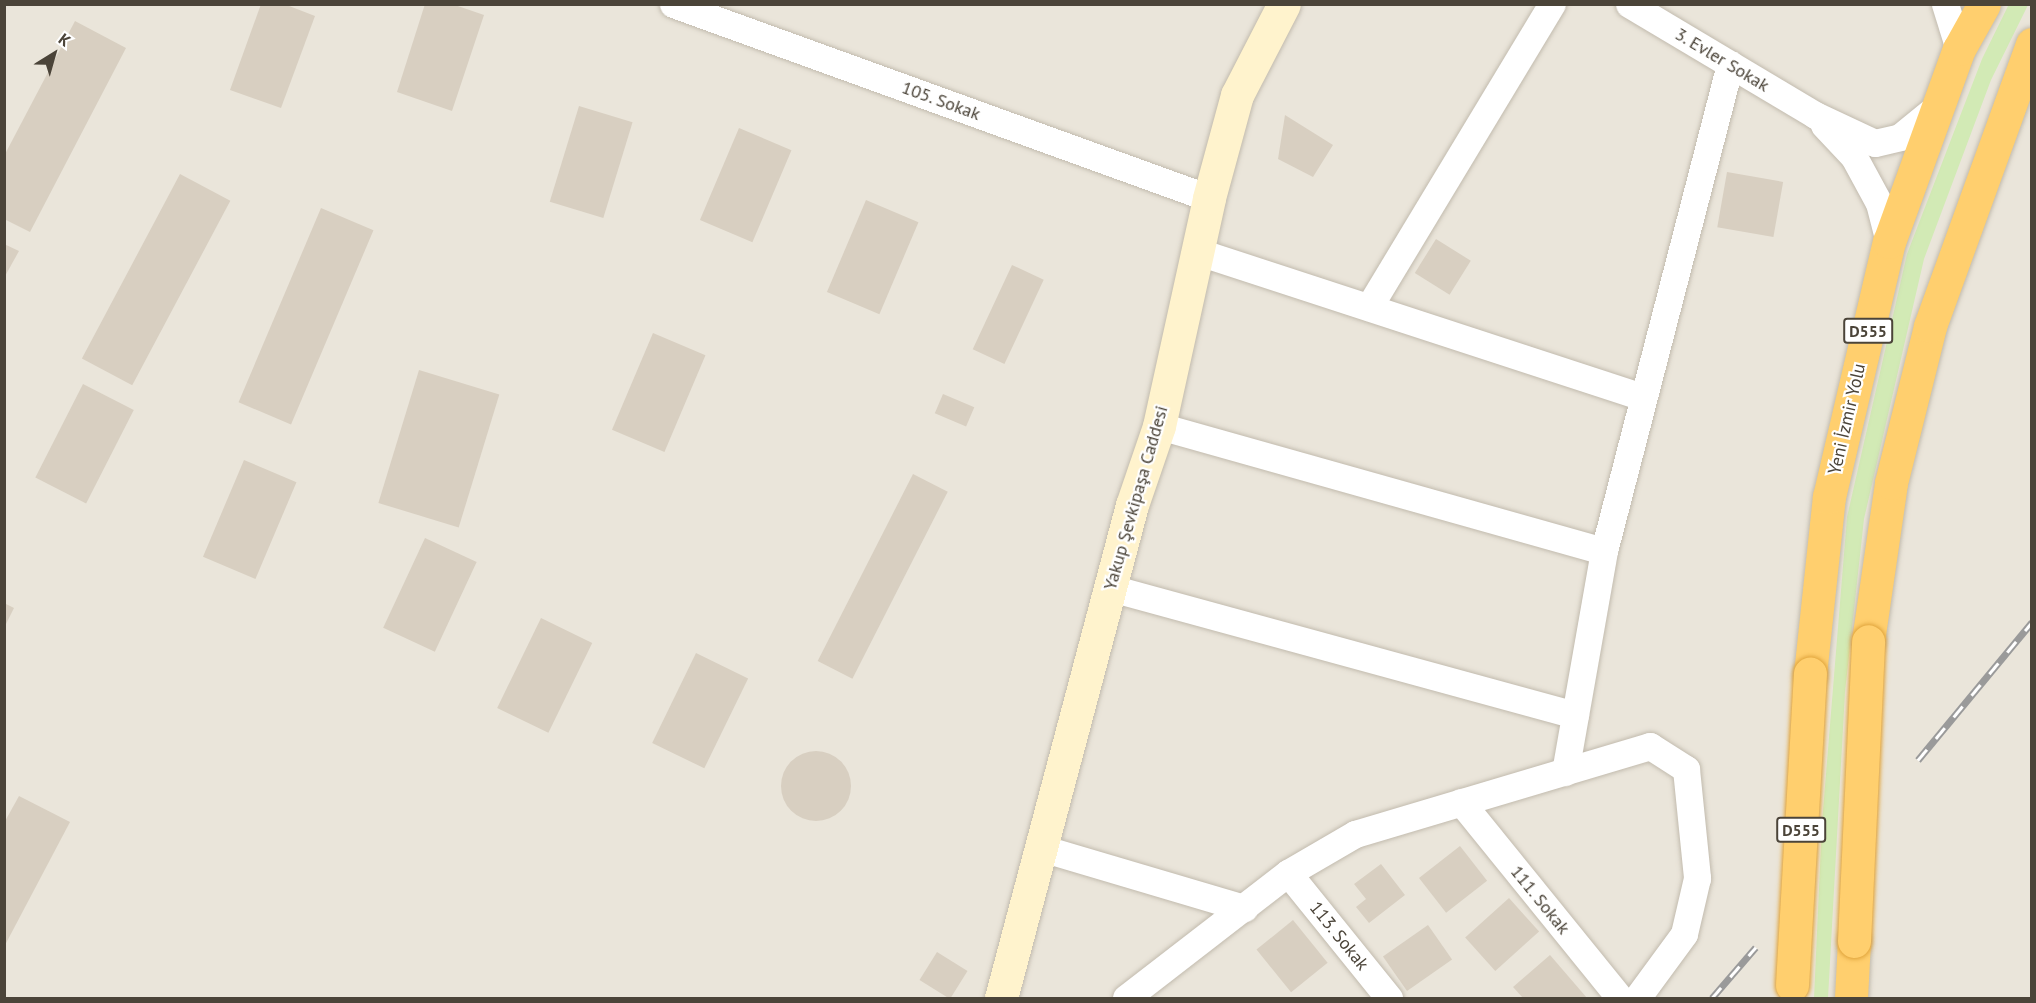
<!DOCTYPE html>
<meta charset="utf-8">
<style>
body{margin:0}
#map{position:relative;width:2036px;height:1003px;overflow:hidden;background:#f6f3ec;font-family:"PT Sans",sans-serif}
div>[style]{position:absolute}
.residential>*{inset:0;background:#eae5da;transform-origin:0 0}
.green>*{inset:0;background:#d2eab5}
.building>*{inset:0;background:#d8cfc1;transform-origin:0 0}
.round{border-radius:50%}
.roads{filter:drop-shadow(0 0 2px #c2bbae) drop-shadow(0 0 2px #c2bbae)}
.street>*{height:27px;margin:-13.5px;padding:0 13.5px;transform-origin:13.5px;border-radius:13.5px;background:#fff}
.secondary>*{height:33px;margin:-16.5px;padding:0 16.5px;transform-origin:16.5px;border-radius:16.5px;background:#fff3cd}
.highway>*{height:33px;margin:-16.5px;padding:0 16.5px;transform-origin:16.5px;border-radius:16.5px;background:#ffcf6e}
.rail>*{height:7px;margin-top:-3.5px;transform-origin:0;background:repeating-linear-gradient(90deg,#fff 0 14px,#9a9a9a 0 28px);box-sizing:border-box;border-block:2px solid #9a9a9a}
.bridges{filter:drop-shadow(0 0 2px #e0a43c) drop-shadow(0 0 2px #e0a43c)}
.highway-bridge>*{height:33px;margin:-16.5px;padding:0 16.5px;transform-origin:16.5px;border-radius:16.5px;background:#ffcf6e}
span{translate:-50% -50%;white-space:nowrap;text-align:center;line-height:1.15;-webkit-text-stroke:4.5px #fff;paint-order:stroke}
.shield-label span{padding:2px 4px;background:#fff;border:2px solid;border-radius:4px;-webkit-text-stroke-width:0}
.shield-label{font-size:16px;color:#4b4439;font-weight:700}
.street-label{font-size:18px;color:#4b4439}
.frame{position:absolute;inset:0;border:6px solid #4b4439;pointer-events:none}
.north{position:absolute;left:24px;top:24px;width:60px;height:60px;-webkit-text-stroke:4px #fff;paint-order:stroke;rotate:37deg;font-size:16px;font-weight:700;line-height:24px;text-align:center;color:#4b4439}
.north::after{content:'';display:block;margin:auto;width:21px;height:27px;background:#4b4439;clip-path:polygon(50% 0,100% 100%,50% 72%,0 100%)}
</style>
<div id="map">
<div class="residential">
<i style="left:5px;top:5px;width:2026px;height:993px"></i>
</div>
<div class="green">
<i style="clip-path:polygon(2009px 4px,2028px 5px,1991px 80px,1924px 259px,1864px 519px,1845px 692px,1828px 998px,1814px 998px,1822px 823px,1847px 517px,1907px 254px,1982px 59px)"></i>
</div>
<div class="building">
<i style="clip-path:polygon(261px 4px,284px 4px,315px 16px,281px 108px,230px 90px)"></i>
<i style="clip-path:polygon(425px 4px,452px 4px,484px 15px,452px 111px,397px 92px)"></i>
<i style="clip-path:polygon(75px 21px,126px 48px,30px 232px,4px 219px,4px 156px)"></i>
<i style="left:579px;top:106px;width:56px;height:100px;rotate:17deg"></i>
<i style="clip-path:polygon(1285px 115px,1333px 145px,1313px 177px,1278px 159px)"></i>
<i style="left:739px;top:128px;width:57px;height:100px;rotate:23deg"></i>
<i style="left:1727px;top:172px;width:57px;height:56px;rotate:10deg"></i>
<i style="left:180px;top:174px;width:57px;height:209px;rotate:28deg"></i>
<i style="left:866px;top:200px;width:57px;height:100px;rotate:23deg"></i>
<i style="left:321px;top:208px;width:57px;height:211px;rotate:23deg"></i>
<i style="left:1436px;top:239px;width:41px;height:40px;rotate:32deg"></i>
<i style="clip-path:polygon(4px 244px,19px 251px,4px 278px)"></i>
<i style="left:1012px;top:265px;width:35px;height:93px;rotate:25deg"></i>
<i style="left:653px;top:333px;width:57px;height:105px;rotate:23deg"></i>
<i style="left:419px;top:370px;width:84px;height:139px;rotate:17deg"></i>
<i style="left:83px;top:384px;width:57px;height:105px;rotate:27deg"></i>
<i style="left:943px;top:394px;width:34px;height:21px;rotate:23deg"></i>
<i style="left:244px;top:460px;width:57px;height:105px;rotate:23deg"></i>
<i style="left:913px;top:474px;width:39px;height:210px;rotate:27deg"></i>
<i style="left:425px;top:538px;width:57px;height:99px;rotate:25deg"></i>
<i style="clip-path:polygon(4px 603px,14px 608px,4px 628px)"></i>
<i style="left:541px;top:618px;width:57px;height:100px;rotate:26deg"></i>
<i style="left:696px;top:653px;width:58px;height:100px;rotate:26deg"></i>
<i class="round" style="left:781px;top:751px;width:70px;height:70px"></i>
<i style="clip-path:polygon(19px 796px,70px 822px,4px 947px,4px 823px)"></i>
<i style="left:1460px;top:846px;width:44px;height:52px;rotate:52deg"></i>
<i style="clip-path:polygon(1381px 864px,1405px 895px,1369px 923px,1356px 907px,1366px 899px,1354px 884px)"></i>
<i style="left:1509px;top:898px;width:45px;height:59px;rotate:48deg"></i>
<i style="left:1293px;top:920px;width:55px;height:47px;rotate:51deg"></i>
<i style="left:1428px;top:925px;width:42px;height:55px;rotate:55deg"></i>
<i style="left:937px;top:952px;width:36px;height:33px;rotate:32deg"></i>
<i style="clip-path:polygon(1550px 955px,1587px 998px,1523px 998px,1513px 987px)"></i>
</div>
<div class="roads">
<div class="street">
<i style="left:673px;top:4px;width:570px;rotate:19.9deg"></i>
<i style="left:1629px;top:4px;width:217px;rotate:30.8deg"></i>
<i style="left:1815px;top:115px;width:66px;rotate:25deg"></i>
<i style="left:1875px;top:143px;width:26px;rotate:-13deg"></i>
<i style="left:1900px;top:137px;width:49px;rotate:-39.2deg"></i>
<i style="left:1945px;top:4px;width:47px;rotate:72.7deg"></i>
<i style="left:1824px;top:125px;width:44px;rotate:46.8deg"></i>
<i style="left:1854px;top:157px;width:52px;rotate:61.5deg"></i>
<i style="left:1879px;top:203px;width:40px;rotate:75.6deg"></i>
<i style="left:1196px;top:251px;width:470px;rotate:18.1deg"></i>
<i style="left:1369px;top:307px;width:354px;rotate:-58.9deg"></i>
<i style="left:1159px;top:426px;width:462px;rotate:15.7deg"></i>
<i style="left:1111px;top:588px;width:481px;rotate:15.3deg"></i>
<i style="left:1565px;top:772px;width:224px;rotate:-80deg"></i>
<i style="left:1604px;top:551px;width:503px;rotate:-75.49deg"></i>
<i style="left:1461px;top:802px;width:252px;rotate:51deg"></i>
<i style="left:1041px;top:848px;width:212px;rotate:16.5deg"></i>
<i style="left:1288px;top:873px;width:161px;rotate:51.1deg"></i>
<i style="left:1126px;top:998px;width:205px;rotate:-37.7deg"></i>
<i style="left:1288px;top:873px;width:78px;rotate:-30.2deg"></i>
<i style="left:1355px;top:834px;width:308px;rotate:-16.6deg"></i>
<i style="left:1650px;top:746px;width:43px;rotate:32.6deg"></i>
<i style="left:1686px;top:769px;width:110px;rotate:84.2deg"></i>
<i style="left:1697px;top:878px;width:57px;rotate:103.1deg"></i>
<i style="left:1684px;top:934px;width:79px;rotate:126.3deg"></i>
</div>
<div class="secondary">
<i style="left:1001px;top:998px;width:510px;rotate:-75.12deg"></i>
<i style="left:1132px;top:505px;width:83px;rotate:-71.1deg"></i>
<i style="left:1159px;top:426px;width:233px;rotate:-77.6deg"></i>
<i style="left:1209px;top:198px;width:107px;rotate:-74.8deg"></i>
<i style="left:1237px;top:95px;width:102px;rotate:-62.7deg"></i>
</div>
<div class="highway">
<i style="left:1868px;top:641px;width:160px;rotate:-81.7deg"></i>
<i style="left:1891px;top:483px;width:162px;rotate:-76deg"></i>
<i style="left:1930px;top:326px;width:300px;rotate:-70.1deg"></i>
<i style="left:1810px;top:674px;width:178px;rotate:-83.9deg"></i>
<i style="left:1829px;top:497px;width:262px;rotate:-76.8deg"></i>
<i style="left:1889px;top:242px;width:205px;rotate:-70.1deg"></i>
<i style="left:1959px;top:49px;width:51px;rotate:-60.9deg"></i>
<i style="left:1851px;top:998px;width:57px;rotate:-87deg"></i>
</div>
</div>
<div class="rail">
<i style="left:1918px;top:760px;width:179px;rotate:-50.4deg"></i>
<i style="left:1712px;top:998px;width:67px;rotate:-49.2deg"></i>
</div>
<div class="bridges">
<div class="highway-bridge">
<i style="left:1854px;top:941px;width:300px;rotate:-87.3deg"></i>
<i style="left:1792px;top:985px;width:312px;rotate:-86.7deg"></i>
</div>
</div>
<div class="shield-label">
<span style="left:1868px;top:331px">D555</span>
<span style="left:1801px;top:830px">D555</span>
</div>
<div class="street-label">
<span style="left:1722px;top:60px;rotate:31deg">3. Evler Sokak</span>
<span style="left:941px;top:101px;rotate:20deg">105. Sokak</span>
<span style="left:1847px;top:419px;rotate:-77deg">Yeni İzmir Yolu</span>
<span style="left:1136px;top:498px;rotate:-74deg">Yakup Şevkipaşa Caddesi</span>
<span style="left:1540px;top:900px;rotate:51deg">111. Sokak</span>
<span style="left:1339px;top:936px;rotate:51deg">113. Sokak</span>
</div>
<div class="frame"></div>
<div class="north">K</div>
</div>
